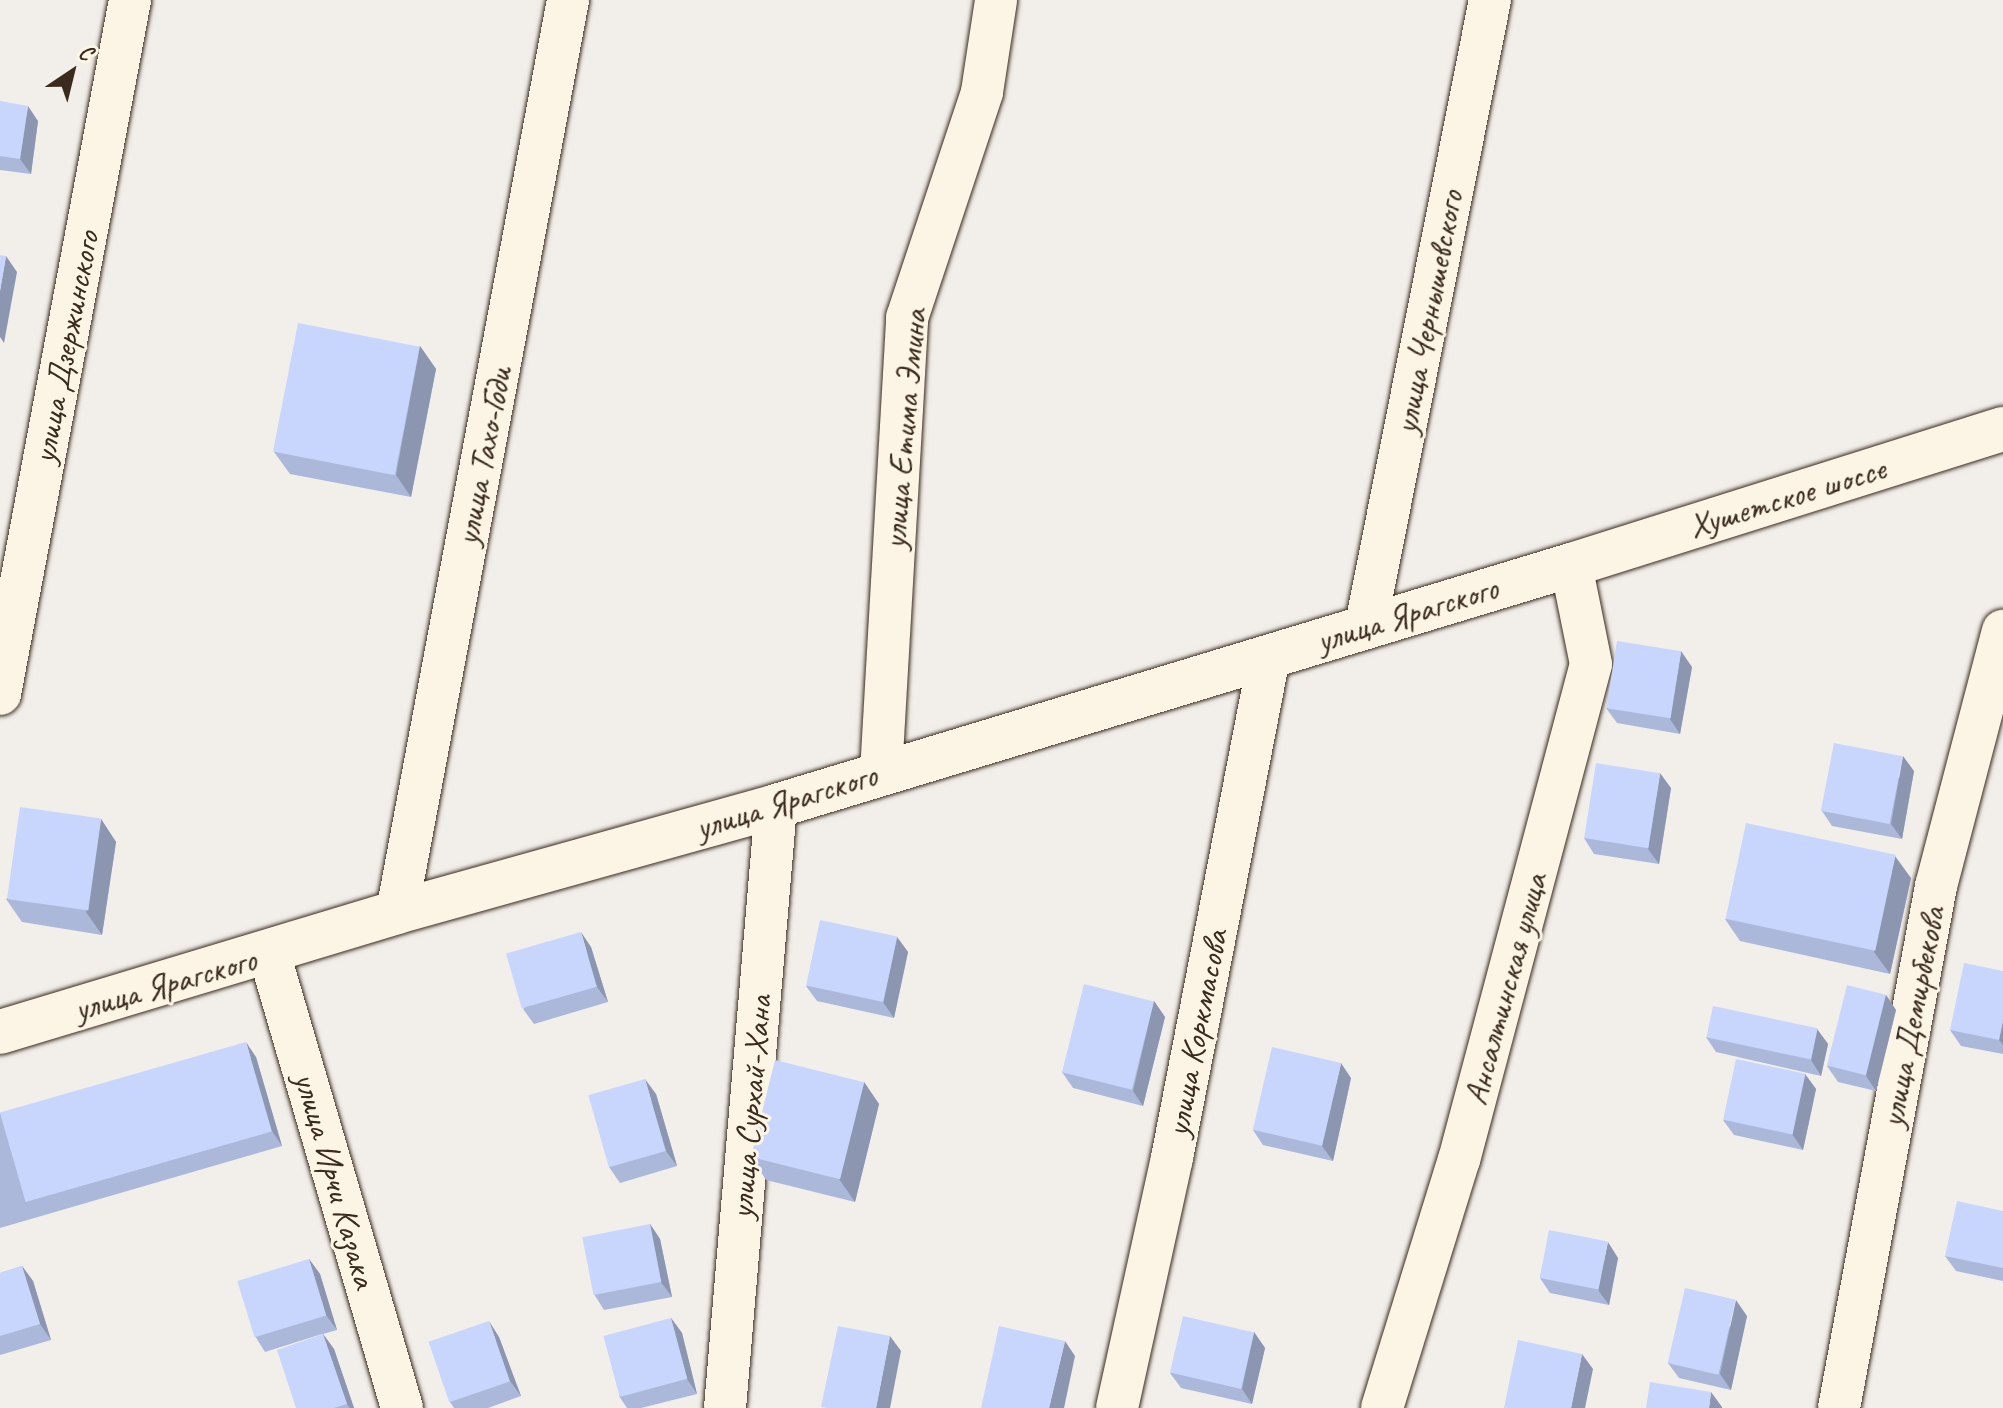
<!DOCTYPE html>
<meta charset="utf-8">
<style>
body{margin:0}
#map{position:relative;width:2003px;height:1408px;overflow:hidden;background:#f2efea;font-family:Caveat,sans-serif}
div>[style]{position:absolute}
.roads{filter:drop-shadow(0 0 2px #3b2a1e) drop-shadow(0 0 2px #3b2a1e)}
.street>*{height:42px;margin:-21px;padding:0 21px;transform-origin:21px;border-radius:21px;background:#fcf5e5}
.secondary>*{height:44px;margin:-22px;padding:0 22px;transform-origin:22px;border-radius:22px;background:#fcf5e5}
.wall>*{inset:0;background:#acb8da}
.shaded-wall>*{inset:0;background:#8c96b1}
.building>*{inset:0;background:#c8d6fd;transform-origin:0 0}
span{translate:-50% -50%;white-space:nowrap;text-align:center;line-height:1.15;-webkit-text-stroke:6px #fcf5e5;paint-order:stroke}
.street-label{font-size:34px;color:#3b2a1e}
.north{position:absolute;left:32px;top:32px;width:80px;height:80px;-webkit-text-stroke:6px #fcf5e5;paint-order:stroke;rotate:35deg;font-size:22px;font-weight:700;line-height:32px;text-align:center;color:#3b2a1e}
.north::after{content:'';display:block;margin:auto;width:28px;height:36px;background:#3b2a1e;clip-path:polygon(50% 0,100% 100%,50% 72%,0 100%)}
</style>
<div id="map">
<div class="roads">
<div class="street">
<i style="left:1366px;top:625px;width:637px;rotate:-78.78deg"></i>
<i style="left:0;top:694px;width:706px;rotate:-79.39deg"></i>
<i style="left:881px;top:773px;width:456px;rotate:-86.7deg"></i>
<i style="left:907px;top:318px;width:238px;rotate:-71.6deg"></i>
<i style="left:982px;top:92px;width:93px;rotate:-81.3deg"></i>
<i style="left:397px;top:912px;width:928px;rotate:-79.38deg"></i>
<i style="left:269px;top:953px;width:474px;rotate:73.7deg"></i>
<i style="left:725px;top:1408px;width:604px;rotate:-85.16deg"></i>
<i style="left:1117px;top:1408px;width:256px;rotate:-77.6deg"></i>
<i style="left:1172px;top:1158px;width:510px;rotate:-79.04deg"></i>
<i style="left:1382px;top:1408px;width:260px;rotate:-72.8deg"></i>
<i style="left:1459px;top:1160px;width:513px;rotate:-75.1deg"></i>
<i style="left:1591px;top:664px;width:101px;rotate:-101.4deg"></i>
<i style="left:1839px;top:1408px;width:531px;rotate:-79.47deg"></i>
<i style="left:1936px;top:886px;width:264px;rotate:-75.3deg"></i>
</div>
<div class="secondary">
<i style="left:0;top:1032px;width:415px;rotate:-16.8deg"></i>
<i style="left:397px;top:912px;width:394px;rotate:-15.6deg"></i>
<i style="left:776px;top:806px;width:831px;rotate:-16.86deg"></i>
<i style="left:1571px;top:565px;width:453px;rotate:-17.5deg"></i>
</div>
</div>
<div class="wall">
<i style="clip-path:polygon(0 101px,38px 121px,31px 174px,0 170px)"></i>
<i style="clip-path:polygon(420px 346px,436px 369px,411px 497px,290px 474px,274px 452px)"></i>
<i style="clip-path:polygon(1692px 667px,1680px 734px,1617px 723px,1606px 708px)"></i>
<i style="clip-path:polygon(1914px 771px,1902px 839px,1832px 826px,1822px 811px)"></i>
<i style="clip-path:polygon(1671px 788px,1659px 864px,1594px 854px,1584px 838px)"></i>
<i style="clip-path:polygon(101px 819px,116px 842px,102px 935px,22px 922px,6px 899px)"></i>
<i style="clip-path:polygon(1911px 878px,1890px 974px,1740px 941px,1725px 919px)"></i>
<i style="clip-path:polygon(897px 937px,908px 952px,894px 1018px,817px 1001px,806px 986px)"></i>
<i style="clip-path:polygon(591px 947px,608px 1002px,534px 1024px,523px 1009px)"></i>
<i style="clip-path:polygon(2003px 971px,2003px 1054px,1961px 1046px,1950px 1030px)"></i>
<i style="clip-path:polygon(1886px 995px,1896px 1010px,1876px 1091px,1838px 1082px,1827px 1066px)"></i>
<i style="clip-path:polygon(1154px 1001px,1165px 1017px,1143px 1106px,1073px 1088px,1062px 1072px)"></i>
<i style="clip-path:polygon(1817px 1029px,1828px 1044px,1821px 1076px,1716px 1052px,1706px 1037px)"></i>
<i style="clip-path:polygon(256px 1057px,282px 1146px,0 1228px,0 1113px)"></i>
<i style="clip-path:polygon(1805px 1074px,1816px 1089px,1803px 1150px,1734px 1135px,1723px 1120px)"></i>
<i style="clip-path:polygon(1351px 1078px,1333px 1161px,1263px 1145px,1253px 1130px)"></i>
<i style="clip-path:polygon(864px 1082px,879px 1104px,855px 1202px,766px 1180px,751px 1157px)"></i>
<i style="clip-path:polygon(656px 1094px,677px 1166px,620px 1183px,609px 1167px)"></i>
<i style="clip-path:polygon(2003px 1211px,2003px 1281px,1956px 1271px,1945px 1256px)"></i>
<i style="clip-path:polygon(650px 1224px,660px 1239px,672px 1297px,604px 1310px,594px 1294px)"></i>
<i style="clip-path:polygon(1618px 1258px,1609px 1305px,1550px 1293px,1540px 1278px)"></i>
<i style="clip-path:polygon(309px 1259px,320px 1274px,337px 1330px,323px 1334px,334px 1349px,354px 1408px,296px 1408px,322px 1334px,265px 1352px,255px 1336px)"></i>
<i style="clip-path:polygon(22px 1266px,33px 1281px,51px 1340px,0 1355px,0 1273px)"></i>
<i style="clip-path:polygon(1747px 1316px,1731px 1390px,1679px 1378px,1668px 1363px)"></i>
<i style="clip-path:polygon(671px 1318px,682px 1333px,697px 1394px,641px 1408px,627px 1408px,619px 1396px)"></i>
<i style="clip-path:polygon(1254px 1332px,1265px 1348px,1252px 1404px,1181px 1388px,1170px 1373px)"></i>
<i style="clip-path:polygon(499px 1337px,521px 1396px,488px 1408px,454px 1408px,450px 1402px)"></i>
</div>
<div class="shaded-wall">
<i style="clip-path:polygon(28px 106px,38px 121px,31px 174px,20px 159px)"></i>
<i style="clip-path:polygon(6px 256px,17px 272px,4px 343px,0 337px,0 291px)"></i>
<i style="clip-path:polygon(420px 346px,436px 369px,411px 497px,396px 475px)"></i>
<i style="clip-path:polygon(1681px 651px,1692px 667px,1680px 734px,1670px 719px)"></i>
<i style="clip-path:polygon(1903px 756px,1914px 771px,1902px 839px,1891px 824px)"></i>
<i style="clip-path:polygon(1660px 773px,1671px 788px,1659px 864px,1648px 849px)"></i>
<i style="clip-path:polygon(101px 819px,116px 842px,102px 935px,86px 912px)"></i>
<i style="clip-path:polygon(1895px 856px,1911px 878px,1890px 974px,1874px 952px)"></i>
<i style="clip-path:polygon(581px 932px,591px 947px,608px 1002px,597px 987px)"></i>
<i style="clip-path:polygon(897px 937px,908px 952px,894px 1018px,883px 1002px)"></i>
<i style="clip-path:polygon(1886px 995px,1896px 1010px,1876px 1091px,1866px 1076px)"></i>
<i style="clip-path:polygon(1154px 1001px,1165px 1017px,1143px 1106px,1133px 1091px)"></i>
<i style="clip-path:polygon(2003px 1021px,2003px 1045px,1999px 1040px)"></i>
<i style="clip-path:polygon(1817px 1029px,1828px 1044px,1821px 1076px,1811px 1060px)"></i>
<i style="clip-path:polygon(246px 1042px,256px 1057px,282px 1146px,272px 1131px)"></i>
<i style="clip-path:polygon(1341px 1063px,1351px 1078px,1333px 1161px,1322px 1146px)"></i>
<i style="clip-path:polygon(1805px 1074px,1816px 1089px,1803px 1150px,1792px 1134px)"></i>
<i style="clip-path:polygon(645px 1079px,656px 1094px,677px 1166px,666px 1151px)"></i>
<i style="clip-path:polygon(864px 1082px,879px 1104px,855px 1202px,839px 1179px)"></i>
<i style="clip-path:polygon(650px 1224px,660px 1239px,672px 1297px,661px 1282px)"></i>
<i style="clip-path:polygon(1608px 1242px,1618px 1258px,1609px 1305px,1598px 1290px)"></i>
<i style="clip-path:polygon(309px 1259px,320px 1274px,337px 1330px,326px 1315px)"></i>
<i style="clip-path:polygon(22px 1266px,33px 1281px,51px 1340px,40px 1324px)"></i>
<i style="clip-path:polygon(1736px 1300px,1747px 1316px,1731px 1390px,1720px 1374px)"></i>
<i style="clip-path:polygon(671px 1318px,682px 1333px,697px 1394px,687px 1379px)"></i>
<i style="clip-path:polygon(489px 1321px,499px 1337px,521px 1396px,510px 1381px)"></i>
<i style="clip-path:polygon(1254px 1332px,1265px 1348px,1252px 1404px,1242px 1389px)"></i>
<i style="clip-path:polygon(323px 1334px,334px 1349px,354px 1408px,350px 1408px,347px 1404px)"></i>
<i style="clip-path:polygon(890px 1336px,901px 1351px,890px 1408px,876px 1408px)"></i>
<i style="clip-path:polygon(1065px 1341px,1075px 1356px,1064px 1408px,1049px 1408px)"></i>
<i style="clip-path:polygon(1582px 1354px,1593px 1369px,1585px 1408px,1571px 1408px)"></i>
<i style="clip-path:polygon(1711px 1392px,1722px 1407px,1722px 1408px,1709px 1408px)"></i>
</div>
<div class="building">
<i style="clip-path:polygon(0 101px,28px 106px,20px 159px,0 156px)"></i>
<i style="clip-path:polygon(0 255px,6px 256px,0 291px)"></i>
<i style="left:298px;top:323px;width:124px;height:131px;rotate:11deg"></i>
<i style="left:1617px;top:641px;width:65px;height:68px;rotate:9deg"></i>
<i style="left:1834px;top:743px;width:70px;height:69px;rotate:11deg"></i>
<i style="left:1596px;top:763px;width:65px;height:76px;rotate:9deg"></i>
<i style="left:20px;top:807px;width:82px;height:93px;rotate:8deg"></i>
<i style="left:1746px;top:823px;width:153px;height:98px;rotate:12deg"></i>
<i style="left:820px;top:920px;width:79px;height:67px;rotate:12deg"></i>
<i style="left:581px;top:932px;width:57px;height:78px;rotate:74deg"></i>
<i style="clip-path:polygon(1964px 963px,2003px 971px,2003px 1021px,1999px 1040px,1950px 1030px)"></i>
<i style="left:1084px;top:984px;width:72px;height:91px;rotate:14deg"></i>
<i style="left:1847px;top:985px;width:40px;height:83px;rotate:14deg"></i>
<i style="left:1713px;top:1006px;width:107px;height:32px;rotate:12deg"></i>
<i style="left:246px;top:1042px;width:93px;height:256px;rotate:74deg"></i>
<i style="left:1272px;top:1047px;width:71px;height:85px;rotate:13deg"></i>
<i style="left:1736px;top:1059px;width:71px;height:62px;rotate:12deg"></i>
<i style="left:775px;top:1060px;width:92px;height:100px;rotate:14deg"></i>
<i style="left:645px;top:1079px;width:75px;height:59px;rotate:74deg"></i>
<i style="clip-path:polygon(1957px 1201px,2003px 1211px,2003px 1268px,1945px 1256px)"></i>
<i style="left:650px;top:1224px;width:59px;height:69px;rotate:79deg"></i>
<i style="left:1549px;top:1230px;width:60px;height:49px;rotate:11deg"></i>
<i style="left:309px;top:1259px;width:59px;height:75px;rotate:73deg"></i>
<i style="clip-path:polygon(22px 1266px,40px 1324px,0 1336px,0 1273px)"></i>
<i style="left:1685px;top:1288px;width:52px;height:77px;rotate:13deg"></i>
<i style="left:1183px;top:1316px;width:73px;height:58px;rotate:13deg"></i>
<i style="left:671px;top:1318px;width:63px;height:70px;rotate:75deg"></i>
<i style="left:489px;top:1321px;width:64px;height:64px;rotate:71deg"></i>
<i style="clip-path:polygon(838px 1326px,890px 1336px,876px 1408px,828px 1408px,821px 1407px)"></i>
<i style="clip-path:polygon(999px 1326px,1065px 1341px,1049px 1408px,981px 1408px)"></i>
<i style="clip-path:polygon(323px 1334px,347px 1404px,334px 1408px,296px 1408px,277px 1350px)"></i>
<i style="clip-path:polygon(1518px 1340px,1582px 1354px,1571px 1408px,1504px 1408px)"></i>
<i style="clip-path:polygon(1650px 1382px,1711px 1392px,1709px 1408px,1646px 1408px)"></i>
</div>
<div class="street-label">
<span style="left:1428px;top:312px;rotate:-79deg">улица Чернышевского</span>
<span style="left:65px;top:347px;rotate:-79deg">улица Дзержинского</span>
<span style="left:904px;top:429px;rotate:-85deg">улица Етима Эмина</span>
<span style="left:483px;top:456px;rotate:-79deg">улица Тахо-Годи</span>
<span style="left:1787px;top:497px;rotate:-17deg">Хушетское шоссе</span>
<span style="left:1407px;top:614px;rotate:-17deg">улица Ярагского</span>
<span style="left:786px;top:801px;rotate:-17deg">улица Ярагского</span>
<span style="left:165px;top:984px;rotate:-16deg">улица Ярагского</span>
<span style="left:1505px;top:989px;rotate:-75deg">Ансалтинская улица</span>
<span style="left:1912px;top:1017px;rotate:-79deg">улица Демирбекова</span>
<span style="left:1196px;top:1033px;rotate:-79deg">улица Коркмасова</span>
<span style="left:750px;top:1107px;rotate:-85deg">улица Сурхай-Хана</span>
<span style="left:336px;top:1180px;rotate:74deg">улица Ирчи Казака</span>
</div>
<div class="north">С</div>
</div>
